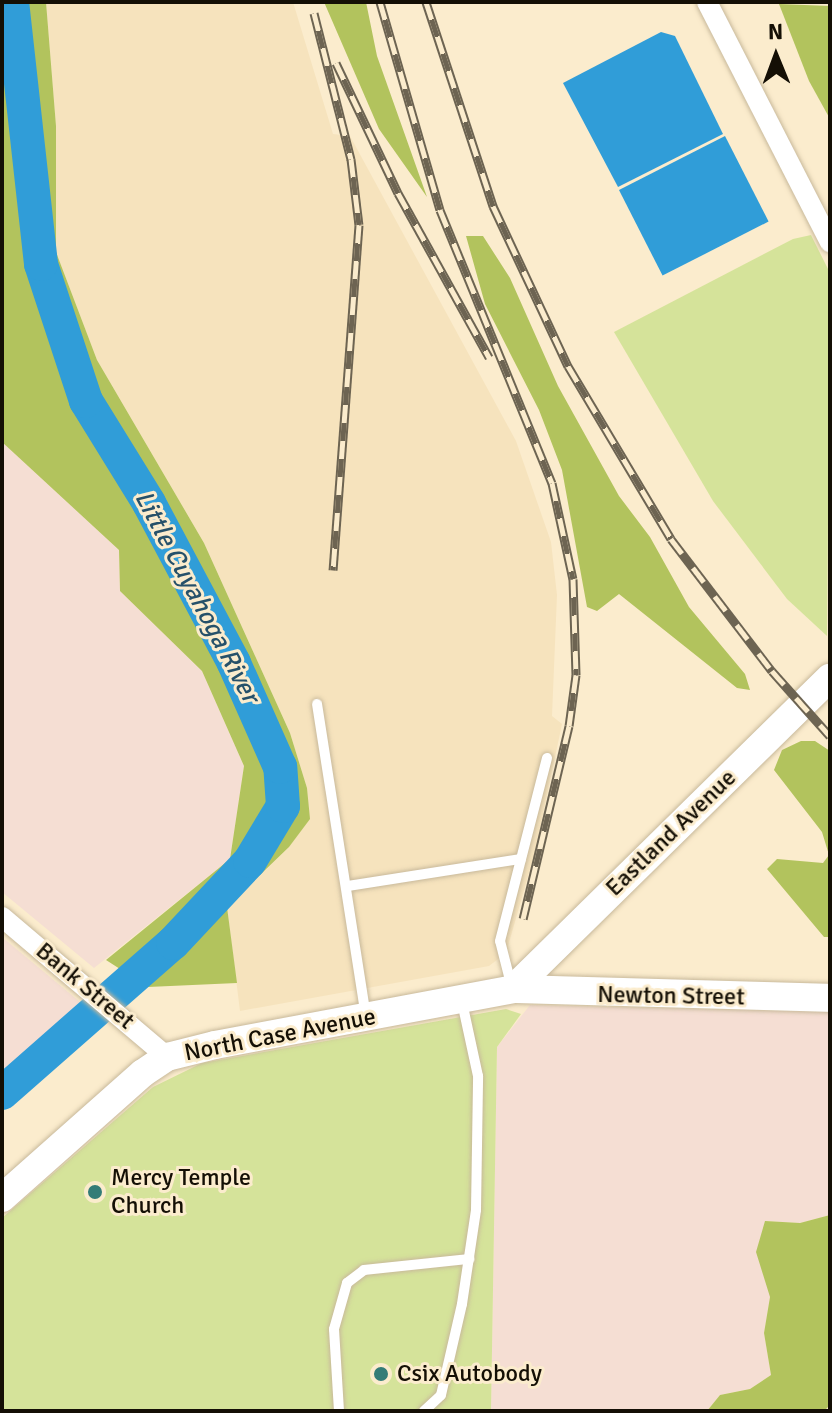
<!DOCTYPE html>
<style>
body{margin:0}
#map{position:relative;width:832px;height:1413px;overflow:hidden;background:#fbeccd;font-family:Signika,sans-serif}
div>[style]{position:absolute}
.built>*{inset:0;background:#f6e3bd}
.industrial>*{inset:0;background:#f5ded3}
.green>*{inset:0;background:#d5e39a}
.forest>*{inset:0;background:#b2c35d}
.water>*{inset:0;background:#309dd8;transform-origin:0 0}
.river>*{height:34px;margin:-17px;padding:0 17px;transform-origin:17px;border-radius:17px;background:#309dd8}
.roads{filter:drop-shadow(0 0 2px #c8b99b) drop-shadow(0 0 2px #c8b99b)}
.lane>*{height:10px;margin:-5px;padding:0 5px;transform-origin:5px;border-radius:5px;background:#fff}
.street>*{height:20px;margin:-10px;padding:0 10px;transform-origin:10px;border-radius:10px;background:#fff}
.secondary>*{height:28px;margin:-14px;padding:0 14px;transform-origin:14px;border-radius:14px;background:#fff}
.rail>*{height:9px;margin-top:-4.5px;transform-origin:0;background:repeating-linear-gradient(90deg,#fbeccd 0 18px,#6d6452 0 36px);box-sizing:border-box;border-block:2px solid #6d6452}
.dots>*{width:22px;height:22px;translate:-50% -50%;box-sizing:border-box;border:4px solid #fbeccd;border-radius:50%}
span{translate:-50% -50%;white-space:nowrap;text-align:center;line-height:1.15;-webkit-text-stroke:6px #fbeccd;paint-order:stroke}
.street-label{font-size:24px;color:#140f05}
.poi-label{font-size:24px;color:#140f05}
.left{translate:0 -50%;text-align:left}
.water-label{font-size:26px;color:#26516a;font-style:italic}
.frame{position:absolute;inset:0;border:4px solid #140f05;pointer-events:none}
.north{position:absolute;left:736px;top:16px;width:80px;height:80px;-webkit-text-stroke:6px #fbeccd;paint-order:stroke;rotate:359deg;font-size:22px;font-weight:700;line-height:32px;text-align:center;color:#140f05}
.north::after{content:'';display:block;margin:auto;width:28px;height:36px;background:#140f05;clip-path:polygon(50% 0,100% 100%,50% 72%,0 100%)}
</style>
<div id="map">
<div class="built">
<i style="clip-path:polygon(46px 2px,293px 2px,333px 134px,350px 136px,516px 441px,551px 542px,557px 595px,552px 716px,562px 724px,535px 852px,506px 953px,489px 966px,240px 1011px,227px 907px,287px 849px,309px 819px,307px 788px,290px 733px,204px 543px,97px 360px,56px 252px,56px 126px)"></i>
</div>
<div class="industrial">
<i style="clip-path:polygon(2px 442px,119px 550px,120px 591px,202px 671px,244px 766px,230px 859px,94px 968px,2px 892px)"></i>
<i style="clip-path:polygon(2px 937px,80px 1002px,2px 1078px)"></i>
<i style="clip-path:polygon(530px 1005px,830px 1012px,830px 1215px,800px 1223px,766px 1221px,770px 1297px,764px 1333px,771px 1375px,750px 1389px,720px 1395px,707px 1411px,491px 1411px,497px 1047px)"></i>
</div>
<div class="green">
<i style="clip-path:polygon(811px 235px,830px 273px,827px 636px,787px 599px,713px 501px,614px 332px,793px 239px)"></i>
<i style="clip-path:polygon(506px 1009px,521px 1014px,497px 1047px,491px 1411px,2px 1411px,2px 1218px,153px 1087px,202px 1063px)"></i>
</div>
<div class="forest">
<i style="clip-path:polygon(2px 2px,46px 2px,56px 126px,56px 252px,97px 360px,204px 543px,290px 733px,307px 788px,310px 819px,289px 847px,227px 907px,237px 983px,148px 987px,106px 960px,230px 859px,244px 766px,202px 671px,120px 591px,119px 550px,2px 442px)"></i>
<i style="clip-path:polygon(324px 2px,366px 2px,377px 56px,427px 197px,379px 129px)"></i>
<i style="clip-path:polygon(779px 4px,830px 6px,830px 119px,809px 81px)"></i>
<i style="clip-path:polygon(466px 236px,483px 236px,510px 278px,558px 386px,619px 496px,650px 537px,689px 607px,745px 674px,750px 690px,737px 688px,619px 594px,597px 611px,587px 607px,562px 470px,539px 410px,485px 304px)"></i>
<i style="clip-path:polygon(801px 741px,815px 741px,830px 751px,830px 937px,824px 937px,767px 869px,777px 859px,823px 863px,829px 855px,822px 832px,774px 770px,782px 750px)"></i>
<i style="clip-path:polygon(830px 1215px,830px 1405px,824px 1411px,707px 1411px,720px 1395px,750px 1389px,771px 1375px,764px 1333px,770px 1297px,756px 1252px,765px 1221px,800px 1223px)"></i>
</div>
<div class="water">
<i style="clip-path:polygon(661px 32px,675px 36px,723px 134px,618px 187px,563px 83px)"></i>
<i style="left:725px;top:136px;width:96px;height:119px;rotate:63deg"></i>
</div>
<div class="river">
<i style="left:2px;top:1093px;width:227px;rotate:-41.3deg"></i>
<i style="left:173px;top:943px;width:112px;rotate:-46.8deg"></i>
<i style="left:250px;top:861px;width:64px;rotate:-59deg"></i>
<i style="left:283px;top:806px;width:39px;rotate:-94deg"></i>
<i style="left:280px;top:767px;width:114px;rotate:-113.9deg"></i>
<i style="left:234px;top:663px;width:181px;rotate:-118deg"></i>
<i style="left:149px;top:503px;width:120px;rotate:-121.7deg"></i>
<i style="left:86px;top:401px;width:144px;rotate:-108.2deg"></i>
<i style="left:41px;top:264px;width:264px;rotate:-96.3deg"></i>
</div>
<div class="roads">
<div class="lane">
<i style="left:317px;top:704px;width:316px;rotate:81.1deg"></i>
<i style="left:348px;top:886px;width:175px;rotate:-8.9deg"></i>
<i style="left:511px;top:984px;width:44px;rotate:-104.3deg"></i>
<i style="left:500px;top:941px;width:189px;rotate:-75.6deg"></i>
<i style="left:339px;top:1411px;width:82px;rotate:-93.5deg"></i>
<i style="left:334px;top:1329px;width:48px;rotate:-74.2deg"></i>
<i style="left:347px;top:1283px;width:21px;rotate:-37deg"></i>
<i style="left:364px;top:1270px;width:106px;rotate:-6deg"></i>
<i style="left:424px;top:1411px;width:23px;rotate:-43deg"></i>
<i style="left:441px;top:1395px;width:93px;rotate:-77deg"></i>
<i style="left:462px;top:1304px;width:95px;rotate:-81.5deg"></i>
<i style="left:476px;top:1210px;width:134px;rotate:-89.1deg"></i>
<i style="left:478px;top:1076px;width:76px;rotate:-102.2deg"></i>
</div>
<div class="street">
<i style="left:707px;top:2px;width:270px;rotate:62.9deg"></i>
<i style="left:2px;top:917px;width:216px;rotate:40.3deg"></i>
</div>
<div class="secondary">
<i style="left:513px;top:989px;width:444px;rotate:-44.5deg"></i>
<i style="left:2px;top:1198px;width:188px;rotate:-41.6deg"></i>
<i style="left:143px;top:1073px;width:29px;rotate:-34deg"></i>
<i style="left:167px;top:1057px;width:49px;rotate:-14deg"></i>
<i style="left:215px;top:1045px;width:303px;rotate:-10.6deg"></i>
<i style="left:513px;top:989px;width:317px;rotate:1.6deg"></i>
</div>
</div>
<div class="rail">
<i style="left:380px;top:2px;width:216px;rotate:73.9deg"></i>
<i style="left:440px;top:210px;width:295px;rotate:67.7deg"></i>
<i style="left:552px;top:483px;width:98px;rotate:77.7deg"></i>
<i style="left:573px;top:579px;width:96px;rotate:88.2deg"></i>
<i style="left:576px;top:675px;width:51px;rotate:97.8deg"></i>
<i style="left:569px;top:726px;width:198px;rotate:103.4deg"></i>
<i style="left:426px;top:2px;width:215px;rotate:71.8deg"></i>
<i style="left:493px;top:206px;width:177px;rotate:64.9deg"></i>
<i style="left:568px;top:366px;width:201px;rotate:59.2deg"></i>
<i style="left:671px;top:539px;width:166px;rotate:52.6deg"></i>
<i style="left:772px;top:671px;width:87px;rotate:48.3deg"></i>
<i style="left:314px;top:13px;width:151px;rotate:75.8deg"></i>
<i style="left:351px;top:159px;width:66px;rotate:83.1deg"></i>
<i style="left:359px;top:225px;width:346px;rotate:94.3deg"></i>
<i style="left:336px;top:63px;width:144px;rotate:64.5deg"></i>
<i style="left:398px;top:193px;width:188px;rotate:61deg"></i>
</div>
<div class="dots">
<i style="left:95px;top:1192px;background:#347c77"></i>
<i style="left:381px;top:1374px;background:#347c77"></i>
</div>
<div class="street-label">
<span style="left:671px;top:833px;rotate:-44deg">Eastland Avenue</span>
<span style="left:85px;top:986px;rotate:40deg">Bank Street</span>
<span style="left:671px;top:996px;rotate:1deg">Newton Street</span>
<span style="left:280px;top:1035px;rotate:-11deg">North Case Avenue</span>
</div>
<div class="poi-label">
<span class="left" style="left:111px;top:1192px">Mercy Temple<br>Church</span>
<span class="left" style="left:397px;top:1374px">Csix Autobody</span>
</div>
<div class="water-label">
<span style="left:196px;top:597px;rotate:62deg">Little Cuyahoga River</span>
</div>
<div class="frame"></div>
<div class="north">N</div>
</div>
